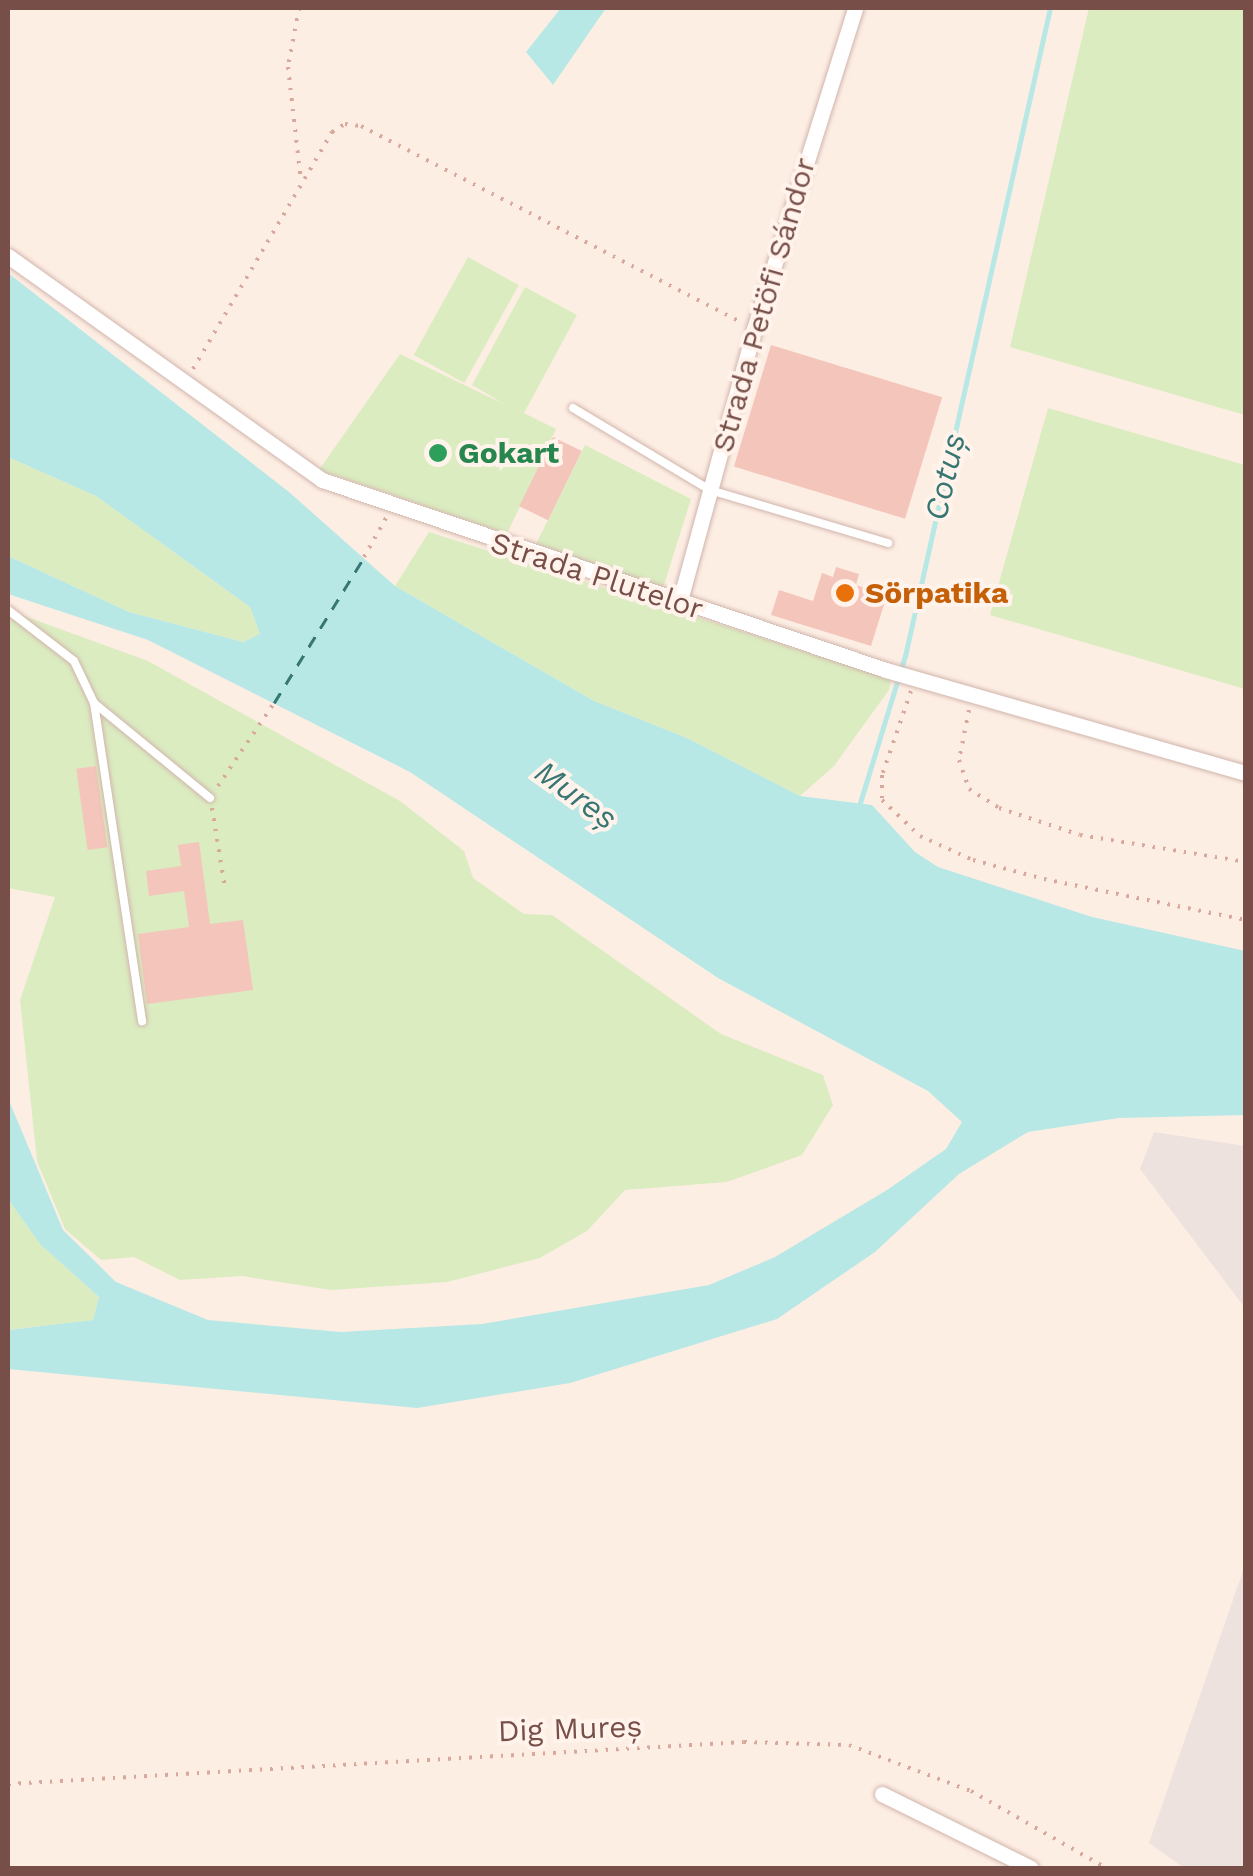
<!DOCTYPE html>
<meta charset="utf-8">
<style>
body{margin:0}
#map{position:relative;width:1253px;height:1876px;overflow:hidden;background:#fdeee4;font-family:"Work Sans",sans-serif}
div>[style]{position:absolute}
.industrial>*{inset:0;background:#ede2de}
.green>*{inset:0;background:#dbecc1;transform-origin:0 0}
.water>*{inset:0;background:#b7e8e5}
.stream>*{height:5px;margin:-2.5px;padding:0 2.5px;transform-origin:2.5px;border-radius:2.5px;background:#b7e8e5}
.ferry>*{height:2.5px;margin-top:-1.25px;transform-origin:0;background:repeating-linear-gradient(90deg,#387673 0 12px,transparent 0 22px)}
.building>*{inset:0;background:#f4c5ba;transform-origin:0 0}
.path>*{height:4px;margin-top:-2px;transform-origin:0;background:repeating-linear-gradient(90deg,#d9a89d 0 2.5px,transparent 0 10.5px)}
.roads{filter:drop-shadow(0 0 2px #d1b5ac) drop-shadow(0 0 2px #d1b5ac)}
.lane>*{height:8px;margin:-4px;padding:0 4px;transform-origin:4px;border-radius:4px;background:#fff}
.street>*{height:15px;margin:-7.5px;padding:0 7.5px;transform-origin:7.5px;border-radius:7.5px;background:#fff}
.dots>*{width:28px;height:28px;translate:-50% -50%;box-sizing:border-box;border:5px solid #fff3eb;border-radius:50%}
span{translate:-50% -50%;white-space:nowrap;text-align:center;line-height:1.15;-webkit-text-stroke:8px #fff3eb;paint-order:stroke}
.street-label{font-size:30px;color:#774f48}
.leisure-label{font-size:30px;color:#27864d;font-weight:700}
.left{translate:0 -50%;text-align:left}
.food-label{font-size:30px;color:#c56008;font-weight:700}
.water-label{font-size:32px;color:#387673;font-style:italic}
.frame{position:absolute;inset:0;border:10px solid #774f48;pointer-events:none}
</style>
<div id="map">
<div class="industrial">
<i style="clip-path:polygon(1154px 1132px,1245px 1146px,1245px 1308px,1140px 1169px)"></i>
<i style="clip-path:polygon(1245px 1565px,1245px 1868px,1184px 1868px,1149px 1843px)"></i>
</div>
<div class="green">
<i style="clip-path:polygon(1089px 8px,1245px 8px,1245px 415px,1010px 347px)"></i>
<i style="left:468px;top:257px;width:58px;height:112px;rotate:29deg"></i>
<i style="clip-path:polygon(525px 287px,577px 315px,524px 413px,556px 429px,507px 534px,319px 470px,400px 354px,506px 405px,472px 385px)"></i>
<i style="clip-path:polygon(1048px 408px,1245px 465px,1245px 689px,990px 615px)"></i>
<i style="clip-path:polygon(585px 445px,691px 499px,663px 588px,536px 544px)"></i>
<i style="clip-path:polygon(8px 457px,96px 496px,250px 607px,260px 634px,243px 642px,129px 612px,8px 556px)"></i>
<i style="clip-path:polygon(429px 532px,891px 679px,889px 690px,834px 766px,800px 796px,687px 738px,594px 701px,395px 586px)"></i>
<i style="clip-path:polygon(8px 610px,148px 661px,400px 801px,464px 851px,473px 878px,524px 914px,552px 915px,721px 1034px,823px 1075px,833px 1105px,802px 1155px,727px 1182px,625px 1190px,587px 1231px,540px 1258px,447px 1282px,331px 1290px,242px 1276px,180px 1280px,134px 1257px,101px 1260px,65px 1229px,37px 1161px,20px 1000px,55px 897px,8px 888px)"></i>
<i style="clip-path:polygon(8px 1199px,40px 1244px,99px 1297px,93px 1320px,8px 1330px)"></i>
</div>
<div class="water">
<i style="clip-path:polygon(561px 8px,606px 8px,553px 85px,526px 52px)"></i>
<i style="clip-path:polygon(8px 273px,289px 492px,395px 586px,594px 701px,687px 738px,800px 796px,872px 805px,915px 852px,938px 867px,1092px 917px,1245px 951px,1245px 1115px,1119px 1118px,1028px 1132px,959px 1174px,875px 1252px,777px 1319px,570px 1383px,417px 1408px,8px 1369px,8px 1330px,93px 1320px,99px 1297px,40px 1244px,8px 1199px,8px 1098px,63px 1230px,116px 1282px,208px 1320px,341px 1332px,482px 1324px,709px 1285px,775px 1257px,887px 1190px,946px 1149px,962px 1122px,928px 1091px,718px 978px,410px 772px,148px 640px,8px 594px,8px 556px,129px 612px,243px 642px,260px 634px,250px 607px,96px 496px,8px 457px)"></i>
</div>
<div class="stream">
<i style="left:859px;top:806px;width:157px;rotate:-73deg"></i>
<i style="left:905px;top:656px;width:664px;rotate:-77.39deg"></i>
</div>
<div class="ferry">
<i style="left:274px;top:703px;width:172px;rotate:-58.3deg"></i>
</div>
<div class="building">
<i style="left:771px;top:345px;width:179px;height:127px;rotate:17deg"></i>
<i style="left:553px;top:437px;width:32px;height:77px;rotate:26deg"></i>
<i style="clip-path:polygon(836px 567px,859px 574px,856px 585px,887px 595px,871px 646px,771px 615px,779px 590px,813px 601px,822px 573px,833px 577px)"></i>
<i style="left:96px;top:766px;width:82px;height:20px;rotate:82deg"></i>
<i style="clip-path:polygon(199px 842px,210px 924px,243px 920px,253px 990px,147px 1004px,138px 934px,189px 927px,184px 891px,149px 896px,146px 871px,181px 866px,178px 845px)"></i>
</div>
<div class="path">
<i style="left:299px;top:8px;width:60px;rotate:100.6deg"></i>
<i style="left:288px;top:67px;width:115px;rotate:83.5deg"></i>
<i style="left:193px;top:369px;width:275px;rotate:-59.6deg"></i>
<i style="left:332px;top:132px;width:15px;rotate:-32deg"></i>
<i style="left:345px;top:124px;width:16px;rotate:7deg"></i>
<i style="left:361px;top:126px;width:424px;rotate:27.3deg"></i>
<i style="left:364px;top:557px;width:45px;rotate:-60.6deg"></i>
<i style="left:911px;top:691px;width:89px;rotate:109deg"></i>
<i style="left:882px;top:775px;width:25px;rotate:90deg"></i>
<i style="left:882px;top:800px;width:52px;rotate:43.5deg"></i>
<i style="left:920px;top:836px;width:58px;rotate:24.4deg"></i>
<i style="left:973px;top:860px;width:73px;rotate:15deg"></i>
<i style="left:1044px;top:879px;width:206px;rotate:11.5deg"></i>
<i style="left:969px;top:710px;width:51px;rotate:101.3deg"></i>
<i style="left:959px;top:760px;width:31px;rotate:71deg"></i>
<i style="left:969px;top:789px;width:36px;rotate:32deg"></i>
<i style="left:999px;top:808px;width:85px;rotate:18.4deg"></i>
<i style="left:1080px;top:835px;width:168px;rotate:9.2deg"></i>
<i style="left:218px;top:786px;width:100px;rotate:-56deg"></i>
<i style="left:212px;top:808px;width:81px;rotate:80.8deg"></i>
<i style="left:8px;top:1784px;width:737px;rotate:-3.27deg"></i>
<i style="left:744px;top:1742px;width:105px;rotate:1.6deg"></i>
<i style="left:849px;top:1745px;width:130px;rotate:20.7deg"></i>
<i style="left:971px;top:1791px;width:155px;rotate:29.7deg"></i>
</div>
<div class="roads">
<div class="lane">
<i style="left:573px;top:408px;width:160px;rotate:30.9deg"></i>
<i style="left:710px;top:490px;width:186px;rotate:16.6deg"></i>
<i style="left:8px;top:610px;width:83px;rotate:37.7deg"></i>
<i style="left:74px;top:661px;width:47px;rotate:64.5deg"></i>
<i style="left:94px;top:703px;width:322px;rotate:81.4deg"></i>
<i style="left:94px;top:703px;width:150px;rotate:39.3deg"></i>
</div>
<div class="street">
<i style="left:8px;top:256px;width:386px;rotate:35.5deg"></i>
<i style="left:322px;top:480px;width:595px;rotate:18.62deg"></i>
<i style="left:886px;top:670px;width:374px;rotate:16deg"></i>
<i style="left:679px;top:604px;width:285px;rotate:-74.7deg"></i>
<i style="left:754px;top:329px;width:337px;rotate:-72.5deg"></i>
<i style="left:882px;top:1794px;width:166px;rotate:26.4deg"></i>
</div>
</div>
<div class="dots">
<i style="left:438px;top:453px;background:#2e9e5b"></i>
<i style="left:845px;top:593px;background:#e8710a"></i>
</div>
<div class="street-label">
<span style="left:764px;top:305px;rotate:-74deg">Strada Petöfi Sándor</span>
<span style="left:597px;top:576px;rotate:18deg">Strada Plutelor</span>
<span style="left:570px;top:1729px;rotate:-2deg">Dig Mureș</span>
</div>
<div class="leisure-label">
<span class="left" style="left:458px;top:453px">Gokart</span>
</div>
<div class="food-label">
<span class="left" style="left:865px;top:593px">Sörpatika</span>
</div>
<div class="water-label">
<span style="left:945px;top:477px;rotate:-77deg">Cotuș</span>
<span style="left:576px;top:795px;rotate:36deg">Mureș</span>
</div>
<div class="frame"></div>
</div>
